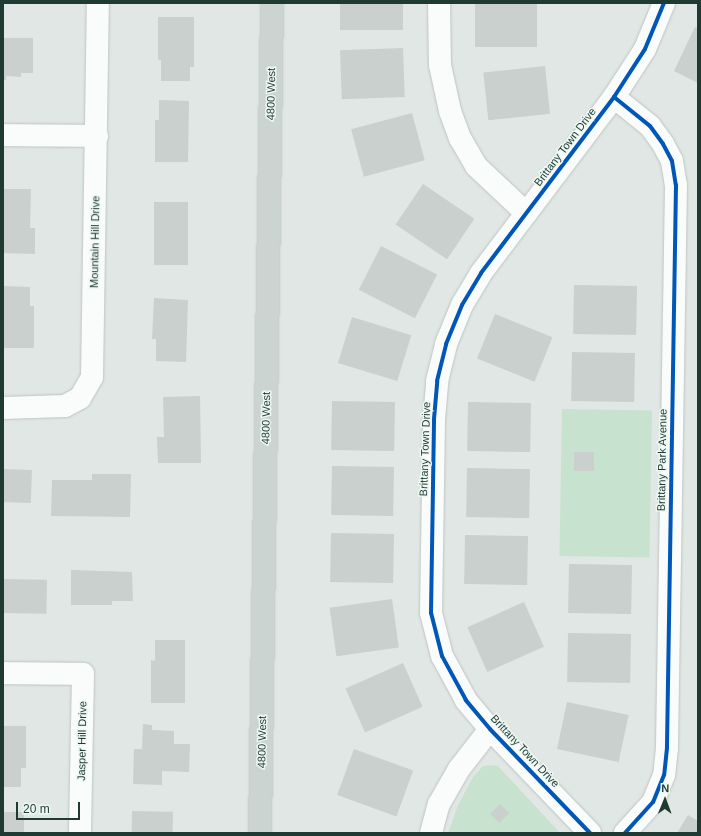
<!DOCTYPE html>
<style>
body{margin:0}
#map{position:relative;width:701px;height:836px;overflow:hidden;background:#e0e7e4;font-family:Helvetica,sans-serif}
div>[style]{position:absolute}
.green>*{inset:0;background:#c8e2d0;transform-origin:0 0}
.building>*{inset:0;background:#c9d0cd;transform-origin:0 0}
.roads{filter:drop-shadow(0 0 1px #bdc4c1) drop-shadow(0 0 1px #bdc4c1)}
.minor>*{height:22px;margin:-11px;padding:0 11px;transform-origin:11px;border-radius:11px;background:#fafbfb}
.major>*{height:22px;margin:-11px;padding:0 11px;transform-origin:11px;border-radius:11px;background:#ccd4d2}
.cycleway>*{height:4px;margin:-2px;padding:0 2px;transform-origin:2px;border-radius:2px;background:#0057b8}
span{translate:-50% -50%;white-space:nowrap;text-align:center;line-height:1.15;-webkit-text-stroke:3px #eef7f2;paint-order:stroke}
.street-label{font-size:11px;color:#1e3a33}
.frame{position:absolute;inset:0;border:4px solid #1e3a33;pointer-events:none}
.north{position:absolute;left:645px;top:780px;width:40px;height:40px;-webkit-text-stroke:3px #eef7f2;paint-order:stroke;rotate:1deg;font-size:11px;font-weight:700;line-height:16px;text-align:center;color:#1e3a33}
.north::after{content:'';display:block;margin:auto;width:14px;height:18px;background:#1e3a33;clip-path:polygon(50% 0,100% 100%,50% 72%,0 100%)}
.scale{position:absolute;left:16px;top:802px;width:64px;height:18px;box-sizing:border-box;border:2px solid #1e3a33;border-top:0;padding-left:5px;font-size:12px;line-height:14px;white-space:nowrap;color:#1e3a33;-webkit-text-stroke:3px #eef7f2;paint-order:stroke}
</style>
<div id="map">
<div class="green">
<i style="left:562px;top:409px;width:90px;height:147px;rotate:1deg"></i>
<i style="clip-path:polygon(492px 765px,498px 766px,560px 833px,448px 833px,458px 805px,473px 777px,483px 766px)"></i>
</div>
<div class="building">
<i style="left:340px;top:3px;width:63px;height:27px"></i>
<i style="left:475px;top:3px;width:62px;height:44px"></i>
<i style="clip-path:polygon(158px 17px,194px 17px,194px 67px,190px 67px,190px 81px,161px 81px,161px 60px,158px 60px)"></i>
<i style="clip-path:polygon(695px 27px,698px 28px,698px 83px,674px 71px)"></i>
<i style="clip-path:polygon(3px 38px,33px 38px,33px 73px,21px 73px,21px 77px,6px 76px,6px 80px,3px 80px)"></i>
<i style="left:403px;top:48px;width:49px;height:63px;rotate:88deg"></i>
<i style="left:545px;top:66px;width:48px;height:62px;rotate:84deg"></i>
<i style="clip-path:polygon(159px 100px,189px 101px,188px 162px,155px 162px,155px 120px,159px 120px)"></i>
<i style="left:412px;top:113px;width:49px;height:63px;rotate:75deg"></i>
<i style="left:423px;top:184px;width:62px;height:49px;rotate:34deg"></i>
<i style="clip-path:polygon(3px 189px,31px 189px,30px 228px,35px 228px,35px 254px,3px 253px)"></i>
<i style="left:154px;top:202px;width:34px;height:63px"></i>
<i style="left:381px;top:246px;width:63px;height:49px;rotate:27deg"></i>
<i style="left:574px;top:285px;width:63px;height:49px;rotate:1deg"></i>
<i style="clip-path:polygon(3px 286px,30px 287px,30px 306px,34px 306px,34px 348px,3px 348px)"></i>
<i style="clip-path:polygon(154px 298px,188px 300px,186px 362px,156px 361px,156px 339px,152px 339px)"></i>
<i style="left:495px;top:314px;width:62px;height:48px;rotate:22deg"></i>
<i style="left:352px;top:317px;width:62px;height:48px;rotate:17deg"></i>
<i style="left:572px;top:352px;width:63px;height:49px;rotate:1deg"></i>
<i style="clip-path:polygon(200px 396px,201px 463px,158px 463px,157px 437px,164px 437px,163px 397px)"></i>
<i style="left:332px;top:401px;width:63px;height:49px;rotate:1deg"></i>
<i style="left:468px;top:402px;width:63px;height:49px;rotate:1deg"></i>
<i style="left:574px;top:452px;width:20px;height:19px"></i>
<i style="left:332px;top:466px;width:62px;height:49px;rotate:1deg"></i>
<i style="left:467px;top:468px;width:63px;height:49px;rotate:1deg"></i>
<i style="left:3px;top:469px;width:29px;height:33px;rotate:2deg"></i>
<i style="clip-path:polygon(92px 474px,131px 474px,130px 517px,51px 516px,52px 480px,92px 480px)"></i>
<i style="left:331px;top:533px;width:63px;height:49px;rotate:1deg"></i>
<i style="left:465px;top:535px;width:63px;height:49px;rotate:1deg"></i>
<i style="left:569px;top:564px;width:63px;height:49px;rotate:1deg"></i>
<i style="clip-path:polygon(71px 570px,132px 572px,133px 601px,112px 601px,112px 605px,71px 605px)"></i>
<i style="left:3px;top:579px;width:44px;height:34px;rotate:1deg"></i>
<i style="left:392px;top:599px;width:49px;height:63px;rotate:82deg"></i>
<i style="left:524px;top:602px;width:49px;height:62px;rotate:66deg"></i>
<i style="left:568px;top:633px;width:63px;height:49px;rotate:1deg"></i>
<i style="clip-path:polygon(155px 640px,185px 640px,185px 703px,151px 703px,151px 660px,155px 661px)"></i>
<i style="left:403px;top:663px;width:48px;height:63px;rotate:66deg"></i>
<i style="left:567px;top:702px;width:63px;height:48px;rotate:12deg"></i>
<i style="clip-path:polygon(143px 724px,152px 725px,152px 730px,174px 731px,174px 744px,190px 744px,189px 772px,162px 771px,162px 785px,133px 784px,134px 749px,142px 749px)"></i>
<i style="clip-path:polygon(3px 726px,26px 726px,26px 768px,21px 768px,21px 787px,3px 787px)"></i>
<i style="left:354px;top:749px;width:63px;height:49px;rotate:20deg"></i>
<i style="left:500px;top:804px;width:13px;height:14px;rotate:45deg"></i>
<i style="left:132px;top:811px;width:41px;height:22px;rotate:1deg"></i>
<i style="left:3px;top:812px;width:21px;height:21px"></i>
<i style="clip-path:polygon(688px 815px,698px 821px,698px 833px,677px 833px)"></i>
</div>
<div class="roads">
<div class="minor">
<i style="left:439px;top:3px;width:62px;rotate:89.1deg"></i>
<i style="left:440px;top:65px;width:47px;rotate:77.7deg"></i>
<i style="left:450px;top:111px;width:29px;rotate:70deg"></i>
<i style="left:460px;top:138px;width:32px;rotate:60deg"></i>
<i style="left:476px;top:166px;width:69px;rotate:43.2deg"></i>
<i style="left:614px;top:97px;width:46px;rotate:38.9deg"></i>
<i style="left:650px;top:126px;width:22px;rotate:54deg"></i>
<i style="left:663px;top:144px;width:19px;rotate:62deg"></i>
<i style="left:672px;top:161px;width:24px;rotate:81deg"></i>
<i style="left:676px;top:185px;width:563px;rotate:90.92deg"></i>
<i style="left:667px;top:748px;width:27px;rotate:96deg"></i>
<i style="left:664px;top:775px;width:29px;rotate:112deg"></i>
<i style="left:653px;top:802px;width:42px;rotate:132.1deg"></i>
<i style="left:3px;top:135px;width:94px;rotate:0.6deg"></i>
<i style="left:3px;top:408px;width:62px;rotate:-1.8deg"></i>
<i style="left:65px;top:406px;width:17px;rotate:-28deg"></i>
<i style="left:80px;top:398px;width:24px;rotate:-60deg"></i>
<i style="left:92px;top:377px;width:374px;rotate:-89.1deg"></i>
<i style="left:3px;top:673px;width:80px;rotate:0.7deg"></i>
<i style="left:83px;top:674px;width:159px;rotate:91.1deg"></i>
<i style="left:431px;top:833px;width:30px;rotate:-75deg"></i>
<i style="left:439px;top:804px;width:40px;rotate:-60.3deg"></i>
<i style="left:459px;top:769px;width:51px;rotate:-52.2deg"></i>
<i style="left:590px;top:833px;width:144px;rotate:-133.9deg"></i>
<i style="left:490px;top:729px;width:38px;rotate:-130deg"></i>
<i style="left:466px;top:700px;width:50px;rotate:-118.6deg"></i>
<i style="left:442px;top:656px;width:44px;rotate:-104.3deg"></i>
<i style="left:431px;top:613px;width:194px;rotate:-89.1deg"></i>
<i style="left:434px;top:419px;width:38px;rotate:-85deg"></i>
<i style="left:437px;top:381px;width:38px;rotate:-76deg"></i>
<i style="left:446px;top:344px;width:42px;rotate:-67.7deg"></i>
<i style="left:462px;top:305px;width:37px;rotate:-59deg"></i>
<i style="left:481px;top:273px;width:221px;rotate:-52.9deg"></i>
<i style="left:614px;top:97px;width:57px;rotate:-57.1deg"></i>
<i style="left:645px;top:49px;width:50px;rotate:-67.6deg"></i>
</div>
<div class="major">
<i style="left:260px;top:833px;width:830px;rotate:-89.17deg"></i>
</div>
</div>
<div class="cycleway">
<i style="left:614px;top:97px;width:46px;rotate:38.9deg"></i>
<i style="left:650px;top:126px;width:22px;rotate:54deg"></i>
<i style="left:663px;top:144px;width:19px;rotate:62deg"></i>
<i style="left:672px;top:161px;width:24px;rotate:81deg"></i>
<i style="left:676px;top:185px;width:563px;rotate:90.92deg"></i>
<i style="left:667px;top:748px;width:27px;rotate:96deg"></i>
<i style="left:664px;top:775px;width:29px;rotate:112deg"></i>
<i style="left:653px;top:802px;width:42px;rotate:132.1deg"></i>
<i style="left:590px;top:833px;width:144px;rotate:-133.9deg"></i>
<i style="left:490px;top:729px;width:38px;rotate:-130deg"></i>
<i style="left:466px;top:700px;width:50px;rotate:-118.6deg"></i>
<i style="left:442px;top:656px;width:44px;rotate:-104.3deg"></i>
<i style="left:431px;top:613px;width:194px;rotate:-89.1deg"></i>
<i style="left:434px;top:419px;width:38px;rotate:-85deg"></i>
<i style="left:437px;top:381px;width:38px;rotate:-76deg"></i>
<i style="left:446px;top:344px;width:42px;rotate:-67.7deg"></i>
<i style="left:462px;top:305px;width:37px;rotate:-59deg"></i>
<i style="left:481px;top:273px;width:221px;rotate:-52.9deg"></i>
<i style="left:614px;top:97px;width:57px;rotate:-57.1deg"></i>
<i style="left:645px;top:49px;width:50px;rotate:-67.6deg"></i>
</div>
<div class="street-label">
<span style="left:271px;top:94px;rotate:-89deg">4800 West</span>
<span style="left:565px;top:147px;rotate:-53deg">Brittany Town Drive</span>
<span style="left:95px;top:242px;rotate:-89deg">Mountain Hill Drive</span>
<span style="left:266px;top:418px;rotate:-89deg">4800 West</span>
<span style="left:425px;top:449px;rotate:-88deg">Brittany Town Drive</span>
<span style="left:662px;top:460px;rotate:-89deg">Brittany Park Avenue</span>
<span style="left:82px;top:741px;rotate:-89deg">Jasper Hill Drive</span>
<span style="left:262px;top:742px;rotate:-89deg">4800 West</span>
<span style="left:525px;top:751px;rotate:47deg">Brittany Town Drive</span>
</div>
<div class="frame"></div>
<div class="north">N</div>
<div class="scale">20 m</div>
</div>
